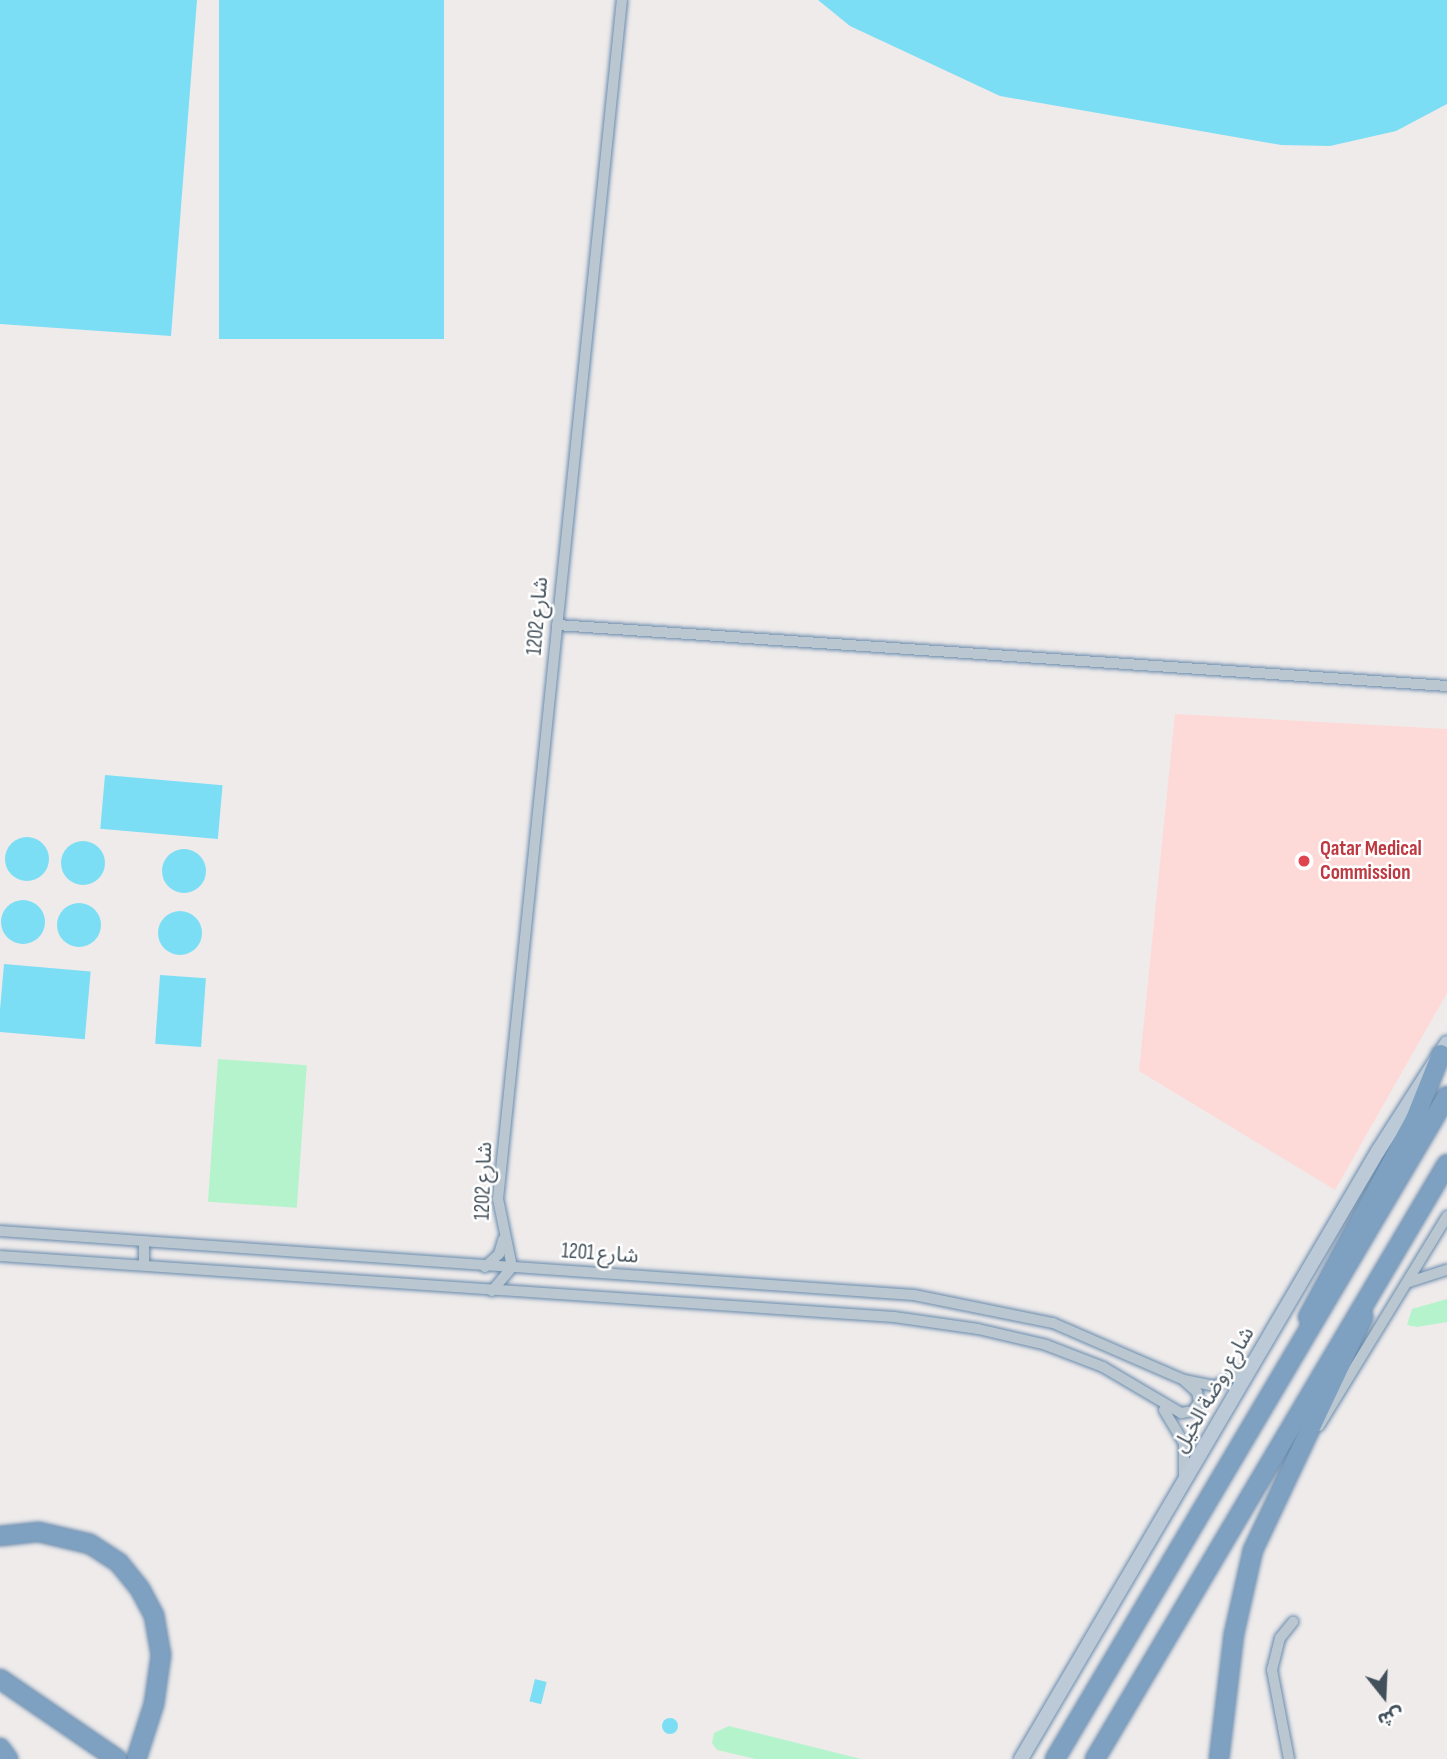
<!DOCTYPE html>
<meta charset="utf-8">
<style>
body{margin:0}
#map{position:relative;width:1447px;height:1759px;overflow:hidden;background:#efebeb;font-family:"Sofia Sans Condensed","Noto Sans Arabic",sans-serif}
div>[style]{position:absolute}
.medical>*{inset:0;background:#fddad7}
.green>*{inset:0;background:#b4f3cb;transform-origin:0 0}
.water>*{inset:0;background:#7cdef4;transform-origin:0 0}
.round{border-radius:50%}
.roads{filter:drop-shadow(0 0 2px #698bac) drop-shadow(0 0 2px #698bac)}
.street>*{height:10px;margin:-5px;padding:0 5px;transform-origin:5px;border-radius:5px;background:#bac7d0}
.secondary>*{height:14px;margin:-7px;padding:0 7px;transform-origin:7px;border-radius:7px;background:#bccad8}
.highway>*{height:18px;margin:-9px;padding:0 9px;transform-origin:9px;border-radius:9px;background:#7ea0c1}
.dots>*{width:19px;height:19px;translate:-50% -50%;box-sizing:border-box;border:4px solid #fff;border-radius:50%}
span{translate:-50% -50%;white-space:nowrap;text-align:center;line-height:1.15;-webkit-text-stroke:5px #fff;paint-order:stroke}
.street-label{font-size:21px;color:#42505b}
.health-label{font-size:21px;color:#be3a42;font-weight:700}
.left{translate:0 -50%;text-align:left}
.north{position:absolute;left:1349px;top:1661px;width:70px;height:70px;-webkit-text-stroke:5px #fff;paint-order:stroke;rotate:162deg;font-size:19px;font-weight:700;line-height:28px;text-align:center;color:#42505b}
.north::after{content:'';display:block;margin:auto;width:24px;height:32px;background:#42505b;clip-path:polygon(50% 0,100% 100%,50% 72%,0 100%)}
</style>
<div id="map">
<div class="medical">
<i style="clip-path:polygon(1175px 714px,1447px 729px,1447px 993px,1335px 1190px,1139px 1071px)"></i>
</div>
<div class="green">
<i style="left:218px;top:1059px;width:89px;height:143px;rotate:4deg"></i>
<i style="clip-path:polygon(1447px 1299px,1447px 1322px,1417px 1327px,1407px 1325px,1412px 1309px)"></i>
<i style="clip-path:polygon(729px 1726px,861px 1759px,756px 1759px,717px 1750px,712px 1743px,714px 1733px)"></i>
</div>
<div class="water">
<i style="clip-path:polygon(0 0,197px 0,171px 336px,0 324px)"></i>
<i style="left:219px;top:0;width:225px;height:339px"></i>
<i style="clip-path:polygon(818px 0,1447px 0,1447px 104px,1396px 131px,1330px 146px,1281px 145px,1000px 96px,850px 26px)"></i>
<i style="left:105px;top:775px;width:118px;height:54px;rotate:5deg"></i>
<i class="round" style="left:5px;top:837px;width:44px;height:44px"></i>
<i class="round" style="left:61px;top:841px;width:44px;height:44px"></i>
<i class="round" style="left:162px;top:849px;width:44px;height:44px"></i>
<i class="round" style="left:1px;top:900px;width:44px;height:44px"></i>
<i class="round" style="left:57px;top:903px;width:44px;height:44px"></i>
<i class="round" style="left:158px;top:911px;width:44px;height:44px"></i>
<i style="left:4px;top:964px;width:87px;height:68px;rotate:5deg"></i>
<i style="left:160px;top:975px;width:46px;height:69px;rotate:4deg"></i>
<i style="left:535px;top:1679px;width:12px;height:23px;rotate:14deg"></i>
<i class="round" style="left:662px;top:1718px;width:16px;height:16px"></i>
</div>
<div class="roads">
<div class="street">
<i style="left:557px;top:625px;width:892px;rotate:3.92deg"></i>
<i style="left:0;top:1231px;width:916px;rotate:4.01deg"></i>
<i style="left:914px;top:1295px;width:142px;rotate:11.4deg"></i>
<i style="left:1053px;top:1323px;width:143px;rotate:23.5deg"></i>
<i style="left:1184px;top:1380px;width:32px;rotate:11deg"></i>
<i style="left:1215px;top:1386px;width:38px;rotate:-29deg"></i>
<i style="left:0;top:1256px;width:896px;rotate:3.9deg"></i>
<i style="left:894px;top:1317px;width:85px;rotate:8.1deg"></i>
<i style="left:978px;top:1329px;width:70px;rotate:13.2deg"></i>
<i style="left:1046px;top:1345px;width:61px;rotate:21.1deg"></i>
<i style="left:1103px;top:1367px;width:91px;rotate:30.5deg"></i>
<i style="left:1181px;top:1413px;width:12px;rotate:-9deg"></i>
<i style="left:1193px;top:1411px;width:11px;rotate:-56deg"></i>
<i style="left:1199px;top:1402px;width:10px;rotate:-101deg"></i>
<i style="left:1197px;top:1392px;width:15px;rotate:-138deg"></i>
<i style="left:144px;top:1263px;width:21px;rotate:-90deg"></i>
<i style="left:485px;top:1267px;width:19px;rotate:-43deg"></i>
<i style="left:499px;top:1254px;width:15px;rotate:-74deg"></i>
<i style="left:1409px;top:1282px;width:40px;rotate:-18deg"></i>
<i style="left:492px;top:1291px;width:31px;rotate:-50deg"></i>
<i style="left:512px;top:1267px;width:69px;rotate:-101.6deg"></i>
<i style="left:498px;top:1199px;width:1205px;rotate:-84.1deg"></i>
<i style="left:1164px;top:1410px;width:39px;rotate:59deg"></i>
<i style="left:1184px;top:1443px;width:33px;rotate:90deg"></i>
<i style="left:1319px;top:1426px;width:246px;rotate:-58.6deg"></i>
<i style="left:1289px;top:1759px;width:91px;rotate:-100.8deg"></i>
<i style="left:1272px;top:1670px;width:33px;rotate:-76deg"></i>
<i style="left:1280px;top:1638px;width:21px;rotate:-51deg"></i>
</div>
<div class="secondary">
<i style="left:1021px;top:1759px;width:705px;rotate:-59.58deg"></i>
<i style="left:1378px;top:1151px;width:128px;rotate:-57.4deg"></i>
</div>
<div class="highway">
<i style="left:1308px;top:1317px;width:225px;rotate:-61.6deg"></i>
<i style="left:1415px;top:1119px;width:70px;rotate:-68.2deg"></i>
<i style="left:0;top:1536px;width:39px;rotate:-6deg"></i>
<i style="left:39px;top:1532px;width:52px;rotate:13.2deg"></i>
<i style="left:90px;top:1544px;width:35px;rotate:33deg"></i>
<i style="left:119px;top:1563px;width:33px;rotate:51deg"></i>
<i style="left:140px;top:1589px;width:30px;rotate:62deg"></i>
<i style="left:154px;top:1615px;width:41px;rotate:80.1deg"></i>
<i style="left:161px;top:1655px;width:49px;rotate:98.1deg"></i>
<i style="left:154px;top:1704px;width:56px;rotate:107.8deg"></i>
<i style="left:0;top:1679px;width:142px;rotate:34.4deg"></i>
<i style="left:0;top:1748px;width:14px;rotate:54deg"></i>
<i style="left:1055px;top:1759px;width:770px;rotate:-59.41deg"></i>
<i style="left:1095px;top:1759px;width:691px;rotate:-59.39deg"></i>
<i style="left:1219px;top:1759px;width:126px;rotate:-83.2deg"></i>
<i style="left:1234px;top:1634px;width:86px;rotate:-77.3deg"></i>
<i style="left:1253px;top:1550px;width:258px;rotate:-64.7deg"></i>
</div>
</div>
<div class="dots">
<i style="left:1304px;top:861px;background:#e0444e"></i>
</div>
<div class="street-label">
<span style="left:538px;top:616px;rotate:-85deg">شارع 1202</span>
<span style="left:484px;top:1181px;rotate:-88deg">شارع 1202</span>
<span style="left:600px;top:1254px;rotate:4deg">شارع 1201</span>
<span style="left:1214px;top:1390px;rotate:-60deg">شارع روضة الخيل</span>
</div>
<div class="health-label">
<span class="left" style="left:1320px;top:861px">Qatar Medical<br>Commission</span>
</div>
<div class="north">ش</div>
</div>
